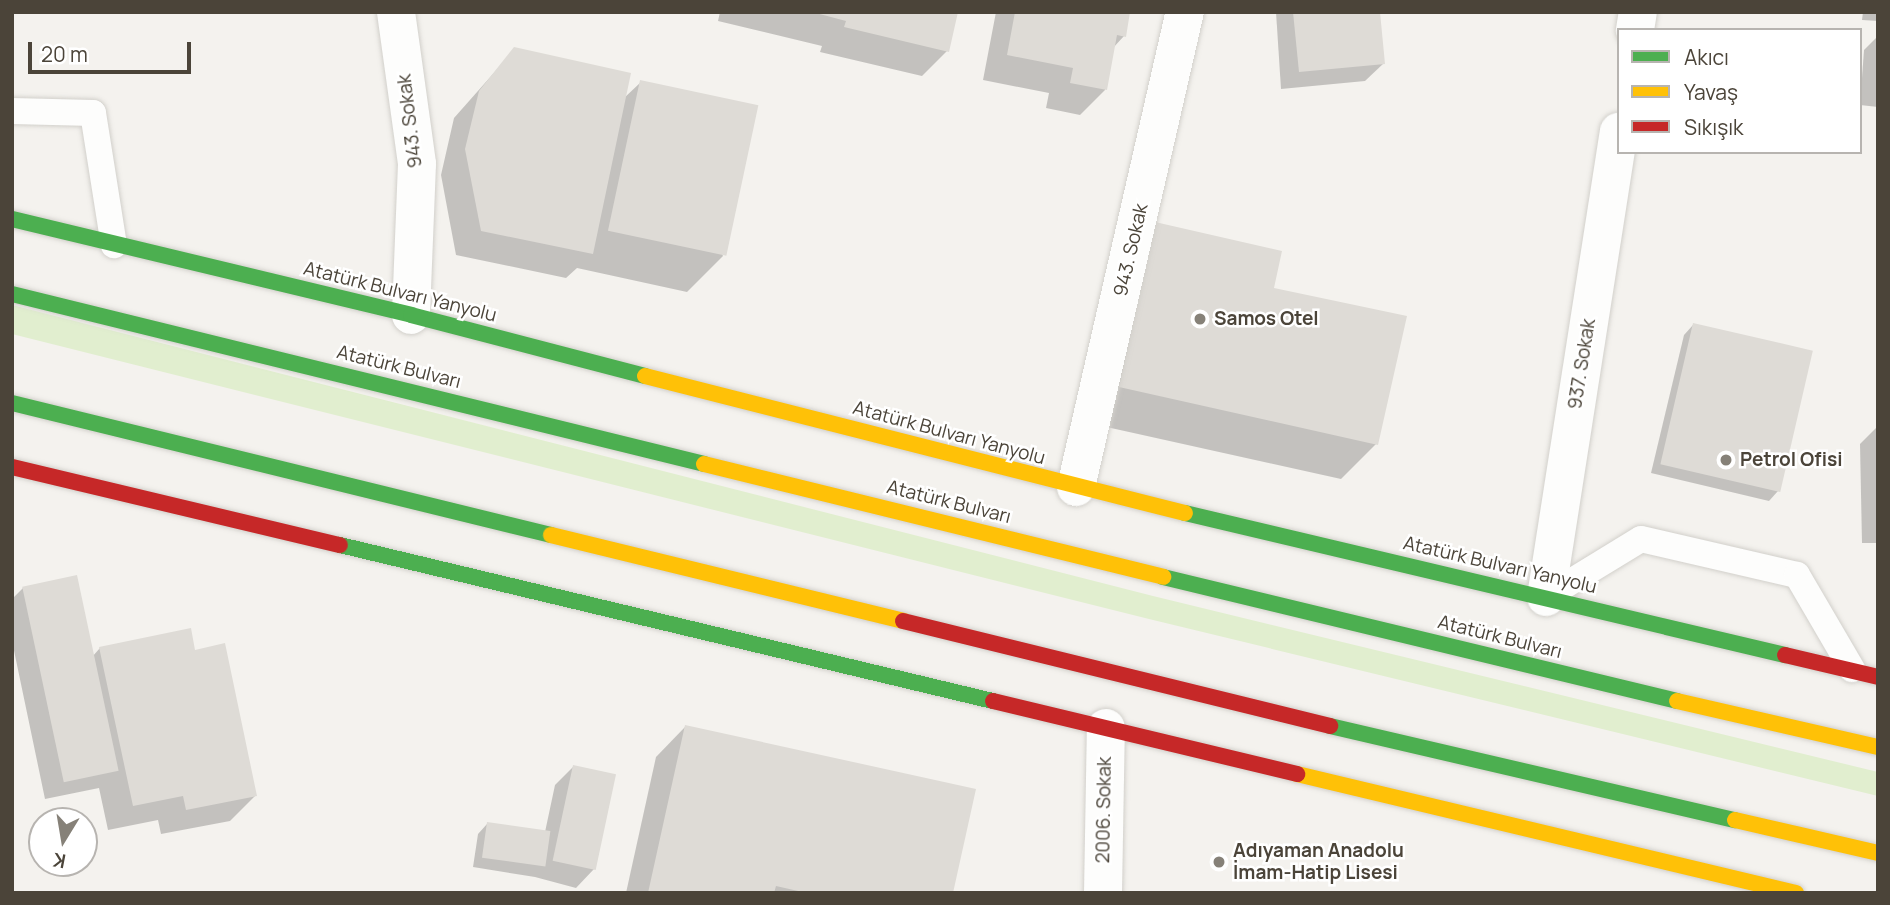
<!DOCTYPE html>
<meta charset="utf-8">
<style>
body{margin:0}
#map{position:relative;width:1890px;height:905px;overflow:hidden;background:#f4f2ee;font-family:Manrope,sans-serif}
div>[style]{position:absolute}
.green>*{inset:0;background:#e1eecf}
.shadow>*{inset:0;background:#0003}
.building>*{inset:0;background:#dedbd6;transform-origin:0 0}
.roads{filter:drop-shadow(0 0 2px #d2d0cb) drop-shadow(0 0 2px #d2d0cb)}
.lane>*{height:26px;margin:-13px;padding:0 13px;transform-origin:13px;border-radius:13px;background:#fdfdfc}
.street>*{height:38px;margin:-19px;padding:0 19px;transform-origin:19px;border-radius:19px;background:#fdfdfc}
.fast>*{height:16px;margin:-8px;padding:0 8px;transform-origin:8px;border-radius:8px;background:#4caf50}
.slow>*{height:16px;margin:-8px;padding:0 8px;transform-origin:8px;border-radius:8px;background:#ffc107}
.jam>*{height:16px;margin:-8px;padding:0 8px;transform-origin:8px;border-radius:8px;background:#c62828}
.dots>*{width:19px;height:19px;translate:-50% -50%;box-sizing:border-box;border:4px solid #fff;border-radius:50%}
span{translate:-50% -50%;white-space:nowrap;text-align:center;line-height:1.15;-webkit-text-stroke:5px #fff;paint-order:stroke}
.street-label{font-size:19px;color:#4b4439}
.poi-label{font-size:19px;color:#4b4439;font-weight:700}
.left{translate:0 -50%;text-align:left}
.frame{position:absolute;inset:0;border:14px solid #4b4439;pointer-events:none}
.legend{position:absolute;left:1617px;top:28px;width:245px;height:126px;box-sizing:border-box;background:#fff;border:2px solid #b7b4b0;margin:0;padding:9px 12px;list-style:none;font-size:21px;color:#4b4439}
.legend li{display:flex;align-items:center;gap:14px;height:35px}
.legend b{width:35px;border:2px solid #b7b4b0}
.north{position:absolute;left:28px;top:807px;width:70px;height:70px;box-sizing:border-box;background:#fff;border:2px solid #b7b4b0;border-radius:50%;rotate:191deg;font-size:19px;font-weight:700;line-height:28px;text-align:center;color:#4b4439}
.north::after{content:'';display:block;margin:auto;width:24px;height:32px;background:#868178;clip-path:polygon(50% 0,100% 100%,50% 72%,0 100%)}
.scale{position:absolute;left:28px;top:42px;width:163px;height:32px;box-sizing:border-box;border:4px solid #4b4439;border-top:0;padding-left:9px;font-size:21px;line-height:24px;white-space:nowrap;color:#4b4439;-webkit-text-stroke:5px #fff;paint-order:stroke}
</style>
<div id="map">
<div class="green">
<i style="clip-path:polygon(12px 305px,1153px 596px,1878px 772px,1878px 796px,1149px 619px,12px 334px)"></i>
</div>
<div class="shadow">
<i style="clip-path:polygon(720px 12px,956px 12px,947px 51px,922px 76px,820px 52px,822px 46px,718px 21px)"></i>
<i style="clip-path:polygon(996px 12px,1129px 12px,1124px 36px,1113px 48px,1105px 90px,1080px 115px,1046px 108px,1049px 93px,983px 80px)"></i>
<i style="clip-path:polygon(1276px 12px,1379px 12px,1384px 63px,1365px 81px,1281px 89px)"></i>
<i style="clip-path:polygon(1863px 12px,1878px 12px,1878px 21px,1862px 20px)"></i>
<i style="clip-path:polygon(1878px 36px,1878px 107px,1860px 105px,1864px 50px)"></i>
<i style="clip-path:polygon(515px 49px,623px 99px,641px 82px,723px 256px,687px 292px,577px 268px,566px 278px,456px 255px,441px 175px,454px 118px)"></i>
<i style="clip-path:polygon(1120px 260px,1272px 289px,1376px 444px,1341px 479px,1084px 422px)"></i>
<i style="clip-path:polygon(1693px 325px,1778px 491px,1769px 501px,1651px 473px,1684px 335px)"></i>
<i style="clip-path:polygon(1878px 426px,1878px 543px,1862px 543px,1860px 444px)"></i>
<i style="clip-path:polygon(23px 588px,92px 657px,100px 648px,193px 652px,255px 796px,230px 821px,161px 834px,158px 820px,108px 830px,99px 788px,45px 799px,12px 641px,12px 599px)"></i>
<i style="clip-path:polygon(685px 727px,952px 893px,626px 893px,656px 757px)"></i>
<i style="clip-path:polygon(574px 766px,594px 869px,576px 888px,535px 877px,473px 867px,478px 834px,487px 824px,545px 832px,555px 785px)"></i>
</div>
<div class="building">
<i style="clip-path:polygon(812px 12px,958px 12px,949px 52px,844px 27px,846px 21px)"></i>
<i style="clip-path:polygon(1015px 12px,1130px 12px,1126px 37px,1117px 35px,1107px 90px,1070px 83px,1073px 68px,1007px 55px)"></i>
<i style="clip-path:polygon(1293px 12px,1380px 12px,1385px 64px,1299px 72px)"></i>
<i style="clip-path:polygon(514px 47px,631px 73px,593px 254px,481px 231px,465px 149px,479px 91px)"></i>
<i style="left:640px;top:80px;width:121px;height:154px;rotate:12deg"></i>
<i style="clip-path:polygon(1155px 222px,1282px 251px,1274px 288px,1407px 316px,1378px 445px,1119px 387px)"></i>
<i style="left:1693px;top:323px;width:123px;height:145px;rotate:13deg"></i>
<i style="left:77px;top:575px;width:200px;height:56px;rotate:78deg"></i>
<i style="clip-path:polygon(191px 628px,195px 650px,225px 643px,257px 796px,186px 810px,183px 796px,133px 806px,99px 647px)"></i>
<i style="clip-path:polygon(685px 725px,976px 789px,953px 893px,807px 893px,776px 886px,774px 893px,648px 893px)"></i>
<i style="left:573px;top:765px;width:44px;height:98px;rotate:12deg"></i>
<i style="left:487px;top:822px;width:64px;height:36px;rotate:8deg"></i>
</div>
<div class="roads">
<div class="lane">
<i style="left:12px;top:111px;width:81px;rotate:1.4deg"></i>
<i style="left:93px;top:113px;width:134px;rotate:81deg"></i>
<i style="left:1546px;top:597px;width:111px;rotate:-31.4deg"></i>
<i style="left:1641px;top:539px;width:160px;rotate:13deg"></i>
<i style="left:1797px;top:575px;width:109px;rotate:59.7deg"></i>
</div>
<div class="street">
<i style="left:396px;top:12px;width:153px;rotate:82.1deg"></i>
<i style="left:417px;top:164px;width:151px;rotate:92.3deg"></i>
<i style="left:1635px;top:30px;width:18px;rotate:-81deg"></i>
<i style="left:1076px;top:487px;width:487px;rotate:-77.1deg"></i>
<i style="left:1546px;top:597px;width:471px;rotate:-81.1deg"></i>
<i style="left:1103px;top:893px;width:165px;rotate:-89deg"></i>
</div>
<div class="fast">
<i style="left:12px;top:219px;width:410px;rotate:13.5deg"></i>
<i style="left:411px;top:315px;width:242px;rotate:14.6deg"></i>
<i style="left:12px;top:294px;width:713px;rotate:13.8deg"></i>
<i style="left:12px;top:403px;width:555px;rotate:13.76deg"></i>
<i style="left:1185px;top:513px;width:617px;rotate:13.32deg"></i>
<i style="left:340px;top:545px;width:671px;rotate:13.44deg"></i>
<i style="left:1163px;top:577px;width:529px;rotate:13.56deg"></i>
<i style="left:1330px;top:726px;width:416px;rotate:13.1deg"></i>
</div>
<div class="slow">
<i style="left:645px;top:376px;width:557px;rotate:14.24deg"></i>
<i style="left:704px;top:464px;width:473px;rotate:13.8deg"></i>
<i style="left:551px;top:535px;width:362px;rotate:13.7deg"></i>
<i style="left:1677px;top:701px;width:206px;rotate:12.9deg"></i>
<i style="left:1297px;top:774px;width:513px;rotate:13.41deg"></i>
<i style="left:1735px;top:820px;width:147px;rotate:13deg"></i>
</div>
<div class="jam">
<i style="left:12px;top:467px;width:337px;rotate:13.4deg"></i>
<i style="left:903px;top:621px;width:440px;rotate:13.8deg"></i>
<i style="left:1785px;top:655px;width:96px;rotate:13.3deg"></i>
<i style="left:993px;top:701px;width:313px;rotate:13.5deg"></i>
</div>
</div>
<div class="dots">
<i style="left:1200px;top:319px;background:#868178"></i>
<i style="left:1726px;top:460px;background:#868178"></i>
<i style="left:1219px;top:862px;background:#868178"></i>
</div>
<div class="street-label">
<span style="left:410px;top:121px;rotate:-97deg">943. Sokak</span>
<span style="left:1131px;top:250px;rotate:-77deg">943. Sokak</span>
<span style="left:400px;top:292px;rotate:14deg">Atatürk Bulvarı Yanyolu</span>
<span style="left:1582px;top:364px;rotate:-81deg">937. Sokak</span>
<span style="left:399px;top:367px;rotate:14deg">Atatürk Bulvarı</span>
<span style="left:949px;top:433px;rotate:15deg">Atatürk Bulvarı Yanyolu</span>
<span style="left:949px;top:502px;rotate:14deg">Atatürk Bulvarı</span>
<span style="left:1500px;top:565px;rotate:13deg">Atatürk Bulvarı Yanyolu</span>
<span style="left:1500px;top:637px;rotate:14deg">Atatürk Bulvarı</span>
<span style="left:1104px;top:810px;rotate:-89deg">2006. Sokak</span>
</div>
<div class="poi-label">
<span class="left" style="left:1214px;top:319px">Samos Otel</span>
<span class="left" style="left:1740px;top:460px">Petrol Ofisi</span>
<span class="left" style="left:1233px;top:862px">Adıyaman Anadolu<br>İmam-Hatip Lisesi</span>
</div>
<div class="frame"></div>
<ul class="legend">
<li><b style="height:9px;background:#4caf50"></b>Akıcı</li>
<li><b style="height:9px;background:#ffc107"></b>Yavaş</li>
<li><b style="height:9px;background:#c62828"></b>Sıkışık</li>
</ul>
<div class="north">K</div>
<div class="scale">20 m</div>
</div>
